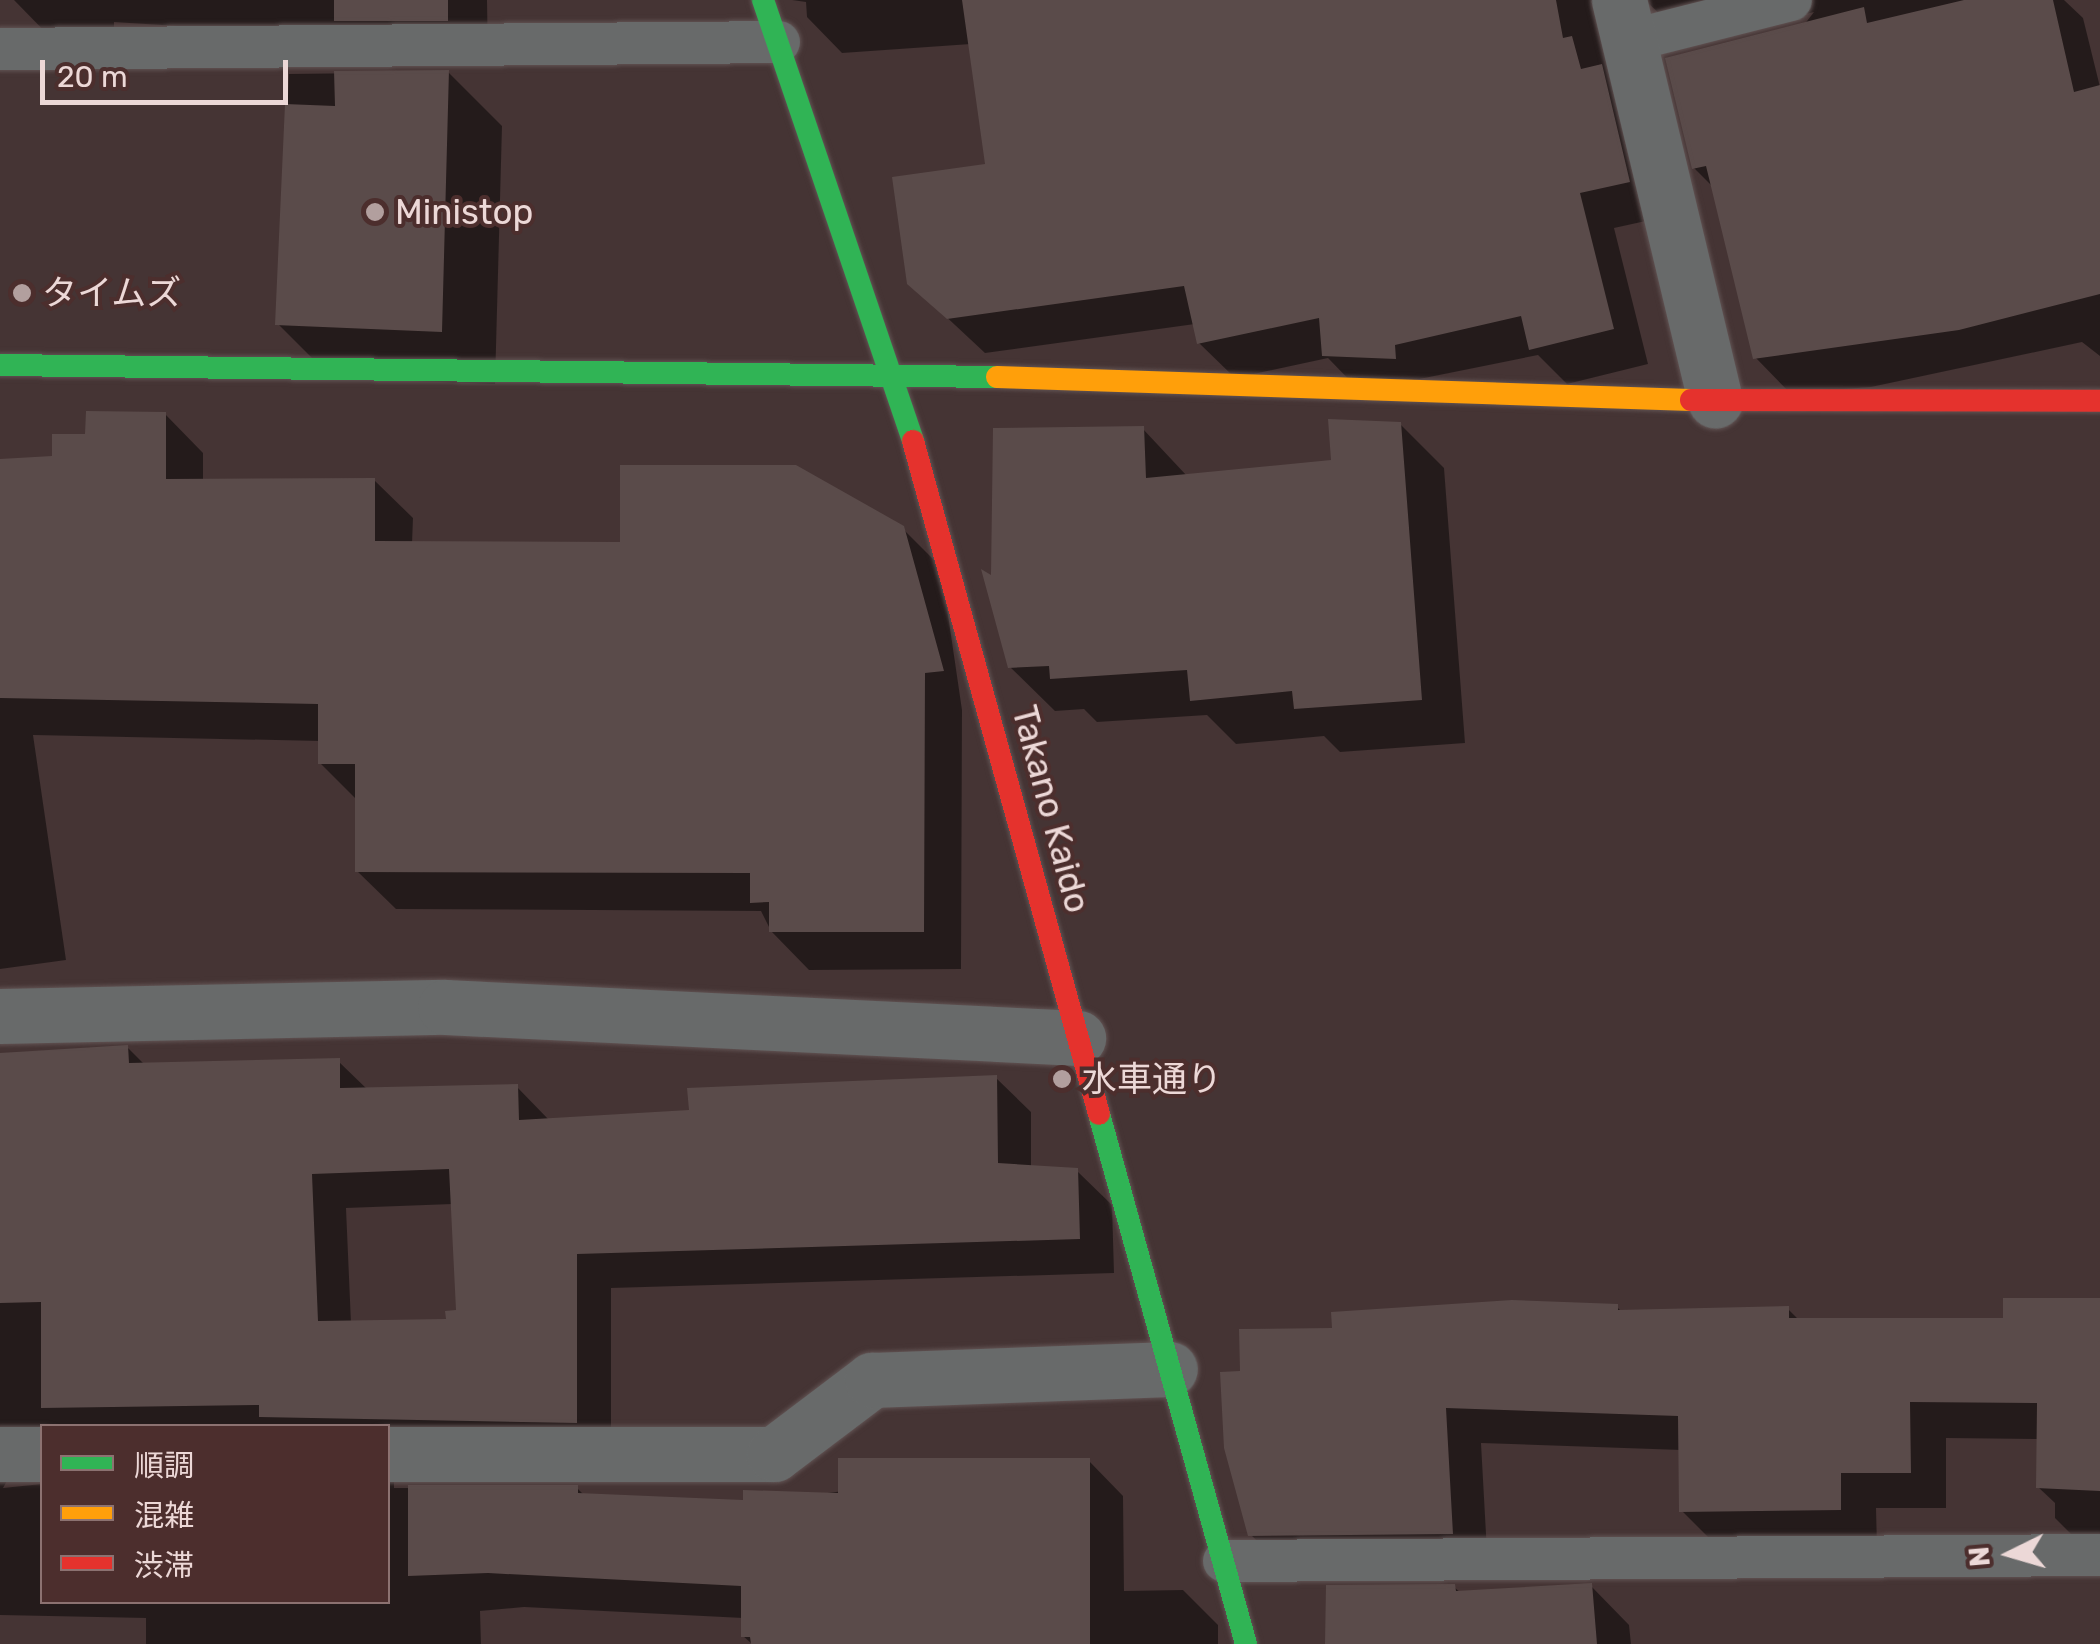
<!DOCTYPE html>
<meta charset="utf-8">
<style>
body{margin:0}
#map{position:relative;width:2100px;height:1644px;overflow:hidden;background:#453434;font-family:Rubik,"Noto Sans JP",sans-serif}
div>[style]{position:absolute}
.shadow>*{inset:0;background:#0007}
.building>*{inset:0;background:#5a4b4a;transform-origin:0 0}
.roads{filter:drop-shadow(0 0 2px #615353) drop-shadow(0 0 2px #615353)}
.lane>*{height:42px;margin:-21px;padding:0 21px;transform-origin:21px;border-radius:21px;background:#686a6a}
.street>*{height:55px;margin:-27.5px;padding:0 27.5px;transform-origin:27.5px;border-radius:27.5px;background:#686a6a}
.fast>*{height:22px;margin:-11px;padding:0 11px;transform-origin:11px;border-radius:11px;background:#30b455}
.slow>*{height:22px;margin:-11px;padding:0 11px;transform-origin:11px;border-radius:11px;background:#ff9f0a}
.jam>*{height:22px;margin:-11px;padding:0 11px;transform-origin:11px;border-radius:11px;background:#e5322d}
.dots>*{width:28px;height:28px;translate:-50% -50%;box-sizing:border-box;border:5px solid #4c2e2d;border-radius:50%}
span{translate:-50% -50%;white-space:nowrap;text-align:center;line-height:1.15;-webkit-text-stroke:8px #4c2e2d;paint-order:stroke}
.poi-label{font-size:35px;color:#ecd8d7}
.left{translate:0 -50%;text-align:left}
.street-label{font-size:35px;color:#ecd8d7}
.legend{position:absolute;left:40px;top:1424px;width:350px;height:180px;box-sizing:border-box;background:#4c2e2d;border:2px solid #8c7271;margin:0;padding:12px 18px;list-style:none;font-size:30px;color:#ecd8d7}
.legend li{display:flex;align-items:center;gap:20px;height:50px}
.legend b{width:50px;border:2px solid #8c7271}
.north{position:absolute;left:1960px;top:1504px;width:100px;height:100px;-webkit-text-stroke:8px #4c2e2d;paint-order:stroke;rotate:265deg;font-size:28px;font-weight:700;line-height:40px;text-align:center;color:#ecd8d7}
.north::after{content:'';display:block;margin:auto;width:35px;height:45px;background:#ecd8d7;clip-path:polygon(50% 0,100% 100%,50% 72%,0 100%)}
.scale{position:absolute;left:40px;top:60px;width:248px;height:45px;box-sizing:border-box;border:5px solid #ecd8d7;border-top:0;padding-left:12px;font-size:30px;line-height:35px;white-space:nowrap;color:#ecd8d7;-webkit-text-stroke:8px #4c2e2d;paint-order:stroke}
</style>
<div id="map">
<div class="shadow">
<i style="clip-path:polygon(487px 0,488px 60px,304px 34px,114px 22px,114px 40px,55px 42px,14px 0)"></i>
<i style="clip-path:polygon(792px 0,2064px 0,2083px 18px,2100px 87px,2100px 356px,2082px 342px,1871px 387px,1790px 393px,1755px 357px,1714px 188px,1694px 168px,1814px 12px,1691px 43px,1649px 4px,1632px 13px,1664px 217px,1614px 228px,1648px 364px,1567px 384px,1538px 355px,1360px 391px,1328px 358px,1235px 378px,1199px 343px,1195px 324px,985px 353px,910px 283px,988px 166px,971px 44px,842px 53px,807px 17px,806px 2px)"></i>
<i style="clip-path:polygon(448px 72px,502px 126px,495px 384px,332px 378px,278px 324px,289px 74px)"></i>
<i style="clip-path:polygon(165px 414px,203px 453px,203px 481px,374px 480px,413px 518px,412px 544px,623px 545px,902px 528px,941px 567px,962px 710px,961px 969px,809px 970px,771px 931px,761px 911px,396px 909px,357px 871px,357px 800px,320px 763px,320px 741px,33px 735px,66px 960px,0 969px,0 461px,55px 459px,88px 436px)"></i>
<i style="clip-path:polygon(1400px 424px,1444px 468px,1465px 743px,1340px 752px,1324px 736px,1236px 744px,1207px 715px,1097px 722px,1084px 709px,1055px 711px,1010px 667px,993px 579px,1143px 429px,1187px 476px,1334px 462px)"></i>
<i style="clip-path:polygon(evenodd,127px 1047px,145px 1065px,338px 1061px,368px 1090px,517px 1087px,550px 1121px,691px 1112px,996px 1078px,1031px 1112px,1031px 1168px,1077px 1171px,1112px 1205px,1114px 1273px,611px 1288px,611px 1456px,394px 1474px,394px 1488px,577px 1488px,584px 1495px,746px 1503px,1089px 1461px,1123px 1496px,1124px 1591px,1183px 1590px,1218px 1625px,1218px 1644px,752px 1644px,743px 1636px,743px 1618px,524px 1607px,480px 1611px,481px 1644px,146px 1644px,146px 1618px,0 1615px,0 1056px,127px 1047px,453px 1204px,458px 1313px,448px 1322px,351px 1323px,346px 1208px,453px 1204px,127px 1047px,42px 1426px,388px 1426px,388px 1602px,42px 1602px,42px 1484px,3px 1488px,18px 1461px,42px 1459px,42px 1426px)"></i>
<i style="clip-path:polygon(2100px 1301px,2100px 1554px,2091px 1554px,2055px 1518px,2055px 1503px,2038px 1487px,2039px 1439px,1946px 1438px,1946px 1508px,1876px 1508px,1877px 1546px,1718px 1547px,1681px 1510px,1681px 1450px,1481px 1443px,1488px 1570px,1288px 1571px,1251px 1535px,1243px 1374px,1334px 1330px,1617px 1307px,1622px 1312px,1788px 1309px,1799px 1320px,2005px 1321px)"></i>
<i style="clip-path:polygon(1591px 1586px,1629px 1625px,1631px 1644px,1327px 1644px,1454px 1587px,1461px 1593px)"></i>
</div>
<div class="building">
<i style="left:334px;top:0;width:114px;height:21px"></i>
<i style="clip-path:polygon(962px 0,1556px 0,1563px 38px,1572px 36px,1581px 69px,1602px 64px,1630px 182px,1580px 193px,1614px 329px,1529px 350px,1521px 316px,1395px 345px,1396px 359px,1322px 356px,1319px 318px,1197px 344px,1184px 286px,947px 319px,907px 284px,892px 177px,985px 164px)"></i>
<i style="clip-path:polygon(1964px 0,2053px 0,2074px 92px,2100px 85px,2100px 294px,1959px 330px,1753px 359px,1706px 166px,1692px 169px,1665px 58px,1864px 7px,1867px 23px)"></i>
<i style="clip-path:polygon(449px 70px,442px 332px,275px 325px,285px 104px,335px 106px,334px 71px)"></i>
<i style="clip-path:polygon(86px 411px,166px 412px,166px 479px,375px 478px,375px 541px,620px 542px,620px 465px,796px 465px,904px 526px,944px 671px,925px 673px,924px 932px,769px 932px,769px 902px,750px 903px,750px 873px,355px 872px,355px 764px,318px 764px,318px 704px,0 698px,0 459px,52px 456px,52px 434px,85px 434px)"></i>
<i style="clip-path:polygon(1328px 419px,1401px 422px,1422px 700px,1294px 709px,1292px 691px,1190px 701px,1187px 670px,1050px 679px,1049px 666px,1008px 668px,981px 569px,991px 575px,993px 428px,1144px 426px,1146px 478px,1331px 460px)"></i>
<i style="clip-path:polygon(evenodd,128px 1045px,129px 1063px,340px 1058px,340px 1088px,518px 1084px,519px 1120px,689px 1110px,687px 1088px,997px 1075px,998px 1163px,1078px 1168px,1080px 1239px,577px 1254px,577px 1423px,259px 1417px,259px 1405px,41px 1408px,41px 1302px,0 1303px,0 1053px,128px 1045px,449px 1169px,456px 1310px,445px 1311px,446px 1319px,318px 1321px,312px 1174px,449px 1169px)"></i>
<i style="clip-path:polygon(2003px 1298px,2100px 1298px,2100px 1491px,2036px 1488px,2037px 1403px,1910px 1402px,1911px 1473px,1841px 1473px,1841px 1510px,1679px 1512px,1678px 1416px,1446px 1408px,1453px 1534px,1248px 1536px,1224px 1448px,1220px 1372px,1240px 1371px,1239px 1329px,1332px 1328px,1331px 1312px,1512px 1300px,1618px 1304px,1618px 1310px,1789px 1306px,1789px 1318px,2003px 1318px)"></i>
<i style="clip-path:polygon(838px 1458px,1090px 1458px,1090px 1644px,751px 1644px,750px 1637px,741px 1637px,741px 1586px,488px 1573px,408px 1576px,408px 1485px,578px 1485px,578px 1493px,743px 1500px,743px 1490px,838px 1493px)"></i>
<i style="clip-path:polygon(1592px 1583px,1597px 1644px,1325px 1644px,1326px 1585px,1455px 1584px,1456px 1591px)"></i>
</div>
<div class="roads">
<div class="lane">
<i style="left:1629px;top:41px;width:167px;rotate:-14.2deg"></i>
<i style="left:0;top:49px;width:779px;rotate:-0.51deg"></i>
<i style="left:1224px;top:1561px;width:876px;rotate:-0.39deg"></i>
</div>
<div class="street">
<i style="left:1619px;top:0;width:412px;rotate:76.5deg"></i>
<i style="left:0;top:1016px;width:445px;rotate:-1.2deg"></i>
<i style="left:445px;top:1007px;width:634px;rotate:2.8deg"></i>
<i style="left:0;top:1454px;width:42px"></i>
<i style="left:388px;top:1454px;width:386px"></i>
<i style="left:774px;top:1454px;width:123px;rotate:-37.1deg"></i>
<i style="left:872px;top:1380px;width:298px;rotate:-2.1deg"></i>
</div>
<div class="fast">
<i style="left:763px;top:0;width:466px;rotate:71.2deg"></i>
<i style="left:0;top:365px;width:997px;rotate:0.69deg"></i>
<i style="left:1099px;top:1114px;width:550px;rotate:74.5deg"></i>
</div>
<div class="slow">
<i style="left:997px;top:377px;width:694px;rotate:1.9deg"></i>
</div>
<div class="jam">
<i style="left:1691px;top:400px;width:409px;rotate:0.1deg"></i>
<i style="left:913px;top:441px;width:698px;rotate:74.55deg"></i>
</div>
</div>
<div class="dots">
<i style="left:375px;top:212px;background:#b29f9e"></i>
<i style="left:22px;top:293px;background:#b29f9e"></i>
<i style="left:1062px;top:1079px;background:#b29f9e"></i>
</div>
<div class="poi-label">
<span class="left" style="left:395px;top:212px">Ministop</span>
<span class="left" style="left:42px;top:293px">タイムズ</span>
<span class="left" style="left:1082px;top:1079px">水車通り</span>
</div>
<div class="street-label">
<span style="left:1051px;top:809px;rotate:75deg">Takano Kaido</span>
</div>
<ul class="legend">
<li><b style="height:12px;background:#30b455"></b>順調</li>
<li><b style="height:12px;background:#ff9f0a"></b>混雑</li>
<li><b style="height:12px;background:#e5322d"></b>渋滞</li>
</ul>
<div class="north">N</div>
<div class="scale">20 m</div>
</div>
